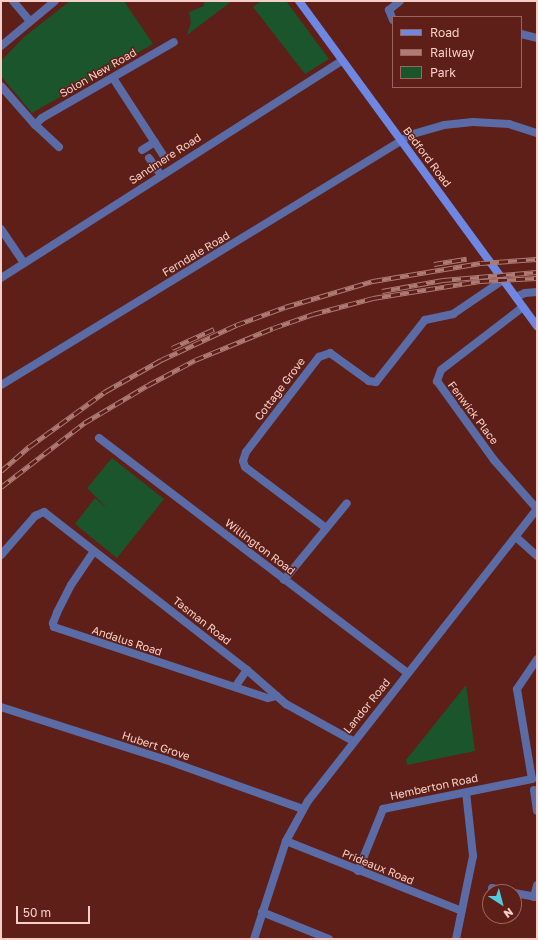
<!DOCTYPE html>
<style>
body{margin:0}
#map{position:relative;width:538px;height:940px;overflow:hidden;background:#5d1f17;font-family:"Golos Text",sans-serif}
div>[style]{position:absolute}
.green>*{inset:0;background:#1b552c}
.street>*{height:8px;margin:-4px;padding:0 4px;transform-origin:4px;border-radius:4px;background:#5a6ba5}
.secondary>*{height:8px;margin:-4px;padding:0 4px;transform-origin:4px;border-radius:4px;background:#6d87e3}
.rail>*{height:4.5px;margin-top:-2.25px;transform-origin:0;background:repeating-linear-gradient(90deg,#5d1f17 0 9px,#ae7c74 0 18px);box-sizing:border-box;border-block:1px solid #ae7c74}
span{translate:-50% -50%;white-space:nowrap;text-align:center;line-height:1.15;-webkit-text-stroke:3px #5d1f17;paint-order:stroke}
.street-label{font-size:11px;color:#f7cfc8}
.frame{position:absolute;inset:0;border:2px solid #f7cfc8;pointer-events:none}
.legend{position:absolute;left:392px;top:16px;width:130px;height:72px;box-sizing:border-box;background:#5d1f17;border:1px solid #9b655e;margin:0;padding:5px 7px;list-style:none;font-size:12px;color:#f7cfc8}
.legend li{display:flex;align-items:center;gap:8px;height:20px}
.legend b{width:20px;border:1px solid #9b655e}
.north{position:absolute;left:482px;top:884px;width:40px;height:40px;box-sizing:border-box;background:#5d1f17;border:1px solid #9b655e;border-radius:50%;rotate:144deg;font-size:11px;font-weight:700;line-height:16px;text-align:center;color:#f7cfc8}
.north::after{content:'';display:block;margin:auto;width:14px;height:18px;background:#54cade;clip-path:polygon(50% 0,100% 100%,50% 72%,0 100%)}
.scale{position:absolute;left:16px;top:906px;width:74px;height:18px;box-sizing:border-box;border:2px solid #f7cfc8;border-top:0;padding-left:5px;font-size:12px;line-height:14px;white-space:nowrap;color:#f7cfc8;-webkit-text-stroke:3px #5d1f17;paint-order:stroke}
</style>
<div id="map">
<div class="green">
<i style="clip-path:polygon(70px 1px,124px 1px,153px 44px,32px 113px,1px 76px,1px 61px,24px 37px)"></i>
<i style="clip-path:polygon(204px 1px,232px 1px,187px 35px,191px 22px,189px 12px,204px 6px)"></i>
<i style="clip-path:polygon(261px 1px,286px 1px,329px 59px,305px 74px,253px 7px)"></i>
<i style="clip-path:polygon(112px 458px,164px 499px,117px 558px,75px 524px,95px 498px,108px 509px,87px 488px)"></i>
<i style="clip-path:polygon(466px 685px,475px 751px,407px 765px,406px 760px)"></i>
</div>
<div class="street">
<i style="left:13px;top:1px;width:26px;rotate:50deg"></i>
<i style="left:393px;top:20px;width:11px;rotate:-112deg"></i>
<i style="left:389px;top:10px;width:14px;rotate:-39deg"></i>
<i style="left:521px;top:34px;width:16px;rotate:14deg"></i>
<i style="left:1px;top:46px;width:70px;rotate:-39.8deg"></i>
<i style="left:113px;top:78px;width:95px;rotate:57deg"></i>
<i style="left:1px;top:86px;width:52px;rotate:48.9deg"></i>
<i style="left:59px;top:147px;width:33px;rotate:-137deg"></i>
<i style="left:35px;top:125px;width:10px;rotate:-45deg"></i>
<i style="left:42px;top:118px;width:152px;rotate:-29.9deg"></i>
<i style="left:142px;top:150px;width:15px;rotate:-32deg"></i>
<i style="left:149px;top:158px;width:21px;rotate:55deg"></i>
<i style="left:1px;top:229px;width:41px;rotate:55.9deg"></i>
<i style="left:1px;top:278px;width:404px;rotate:-32.5deg"></i>
<i style="left:516px;top:297px;width:10px;rotate:-24deg"></i>
<i style="left:525px;top:293px;width:12px;rotate:-5deg"></i>
<i style="left:523px;top:307px;width:103px;rotate:142.5deg"></i>
<i style="left:441px;top:370px;width:12px;rotate:110deg"></i>
<i style="left:437px;top:381px;width:97px;rotate:54.2deg"></i>
<i style="left:494px;top:460px;width:65px;rotate:48.7deg"></i>
<i style="left:1px;top:385px;width:482px;rotate:-31.4deg"></i>
<i style="left:413px;top:134px;width:32px;rotate:-16deg"></i>
<i style="left:444px;top:125px;width:29px;rotate:-6deg"></i>
<i style="left:473px;top:122px;width:36px;rotate:3deg"></i>
<i style="left:509px;top:124px;width:29px;rotate:18deg"></i>
<i style="left:99px;top:438px;width:387px;rotate:37.3deg"></i>
<i style="left:326px;top:528px;width:101px;rotate:-143deg"></i>
<i style="left:245px;top:467px;width:6px;rotate:-108deg"></i>
<i style="left:243px;top:461px;width:9px;rotate:-72deg"></i>
<i style="left:246px;top:452px;width:120px;rotate:-52.5deg"></i>
<i style="left:319px;top:357px;width:12px;rotate:-20deg"></i>
<i style="left:330px;top:353px;width:48px;rotate:35.7deg"></i>
<i style="left:369px;top:381px;width:7px;rotate:8deg"></i>
<i style="left:376px;top:382px;width:79px;rotate:-51.7deg"></i>
<i style="left:425px;top:320px;width:29px;rotate:-12deg"></i>
<i style="left:453px;top:314px;width:60px;rotate:-34.2deg"></i>
<i style="left:516px;top:537px;width:28px;rotate:42deg"></i>
<i style="left:94px;top:551px;width:41px;rotate:124.1deg"></i>
<i style="left:71px;top:585px;width:31px;rotate:117deg"></i>
<i style="left:57px;top:613px;width:11px;rotate:112deg"></i>
<i style="left:53px;top:623px;width:4px;rotate:76deg"></i>
<i style="left:54px;top:627px;width:225px;rotate:18.4deg"></i>
<i style="left:268px;top:698px;width:9px;rotate:-13deg"></i>
<i style="left:1px;top:555px;width:52px;rotate:-48.9deg"></i>
<i style="left:35px;top:516px;width:10px;rotate:-24deg"></i>
<i style="left:44px;top:512px;width:257px;rotate:37.9deg"></i>
<i style="left:247px;top:670px;width:52px;rotate:41.1deg"></i>
<i style="left:286px;top:704px;width:77px;rotate:28.9deg"></i>
<i style="left:284px;top:580px;width:99px;rotate:-50.7deg"></i>
<i style="left:235px;top:687px;width:21px;rotate:-55deg"></i>
<i style="left:1px;top:707px;width:173px;rotate:17.8deg"></i>
<i style="left:166px;top:760px;width:145px;rotate:19.7deg"></i>
<i style="left:534px;top:790px;width:21px;rotate:82deg"></i>
<i style="left:286px;top:841px;width:189px;rotate:21.7deg"></i>
<i style="left:358px;top:871px;width:67px;rotate:-68deg"></i>
<i style="left:383px;top:809px;width:152px;rotate:-11.4deg"></i>
<i style="left:532px;top:779px;width:91px;rotate:-99.5deg"></i>
<i style="left:517px;top:689px;width:36px;rotate:-56deg"></i>
<i style="left:492px;top:888px;width:18px;rotate:13deg"></i>
<i style="left:514px;top:893px;width:23px;rotate:10deg"></i>
<i style="left:534px;top:897px;width:12px;rotate:-76deg"></i>
<i style="left:262px;top:912px;width:72px;rotate:21.9deg"></i>
<i style="left:254px;top:939px;width:103px;rotate:-71.9deg"></i>
<i style="left:286px;top:841px;width:46px;rotate:-61.2deg"></i>
<i style="left:308px;top:801px;width:371px;rotate:-51.9deg"></i>
<i style="left:456px;top:939px;width:85px;rotate:-78.4deg"></i>
<i style="left:473px;top:856px;width:64px;rotate:-96.2deg"></i>
</div>
<div class="secondary">
<i style="left:299px;top:1px;width:403px;rotate:53.8deg"></i>
</div>
<div class="rail">
<i style="left:434px;top:264px;width:33px;rotate:-9deg"></i>
<i style="left:382px;top:291px;width:62px;rotate:-10.2deg"></i>
<i style="left:443px;top:280px;width:94px;rotate:-4.9deg"></i>
<i style="left:172px;top:348px;width:46px;rotate:-24.3deg"></i>
<i style="left:1px;top:471px;width:38px;rotate:-41deg"></i>
<i style="left:30px;top:446px;width:94px;rotate:-35.9deg"></i>
<i style="left:106px;top:391px;width:63px;rotate:-29.4deg"></i>
<i style="left:161px;top:360px;width:83px;rotate:-25deg"></i>
<i style="left:236px;top:325px;width:52px;rotate:-20.2deg"></i>
<i style="left:285px;top:307px;width:92px;rotate:-16.5deg"></i>
<i style="left:373px;top:281px;width:109px;rotate:-9.5deg"></i>
<i style="left:481px;top:263px;width:56px;rotate:-4.1deg"></i>
<i style="left:1px;top:487px;width:105px;rotate:-37.6deg"></i>
<i style="left:84px;top:423px;width:74px;rotate:-30.7deg"></i>
<i style="left:148px;top:385px;width:53px;rotate:-28deg"></i>
<i style="left:195px;top:360px;width:84px;rotate:-22.3deg"></i>
<i style="left:273px;top:328px;width:42px;rotate:-19.3deg"></i>
<i style="left:313px;top:314px;width:62px;rotate:-14.9deg"></i>
<i style="left:373px;top:298px;width:108px;rotate:-9deg"></i>
<i style="left:480px;top:281px;width:57px;rotate:-3deg"></i>
</div>
<div class="street-label">
<span style="left:98px;top:73px;rotate:-30deg">Solon New Road</span>
<span style="left:427px;top:157px;rotate:53deg">Bedford Road</span>
<span style="left:165px;top:159px;rotate:-33deg">Sandmere Road</span>
<span style="left:196px;top:254px;rotate:-31deg">Ferndale Road</span>
<span style="left:280px;top:389px;rotate:-53deg">Cottage Grove</span>
<span style="left:473px;top:413px;rotate:53deg">Fenwick Place</span>
<span style="left:260px;top:547px;rotate:37deg">Willington Road</span>
<span style="left:202px;top:621px;rotate:38deg">Tasman Road</span>
<span style="left:127px;top:641px;rotate:18deg">Andalus Road</span>
<span style="left:367px;top:706px;rotate:-51deg">Landor Road</span>
<span style="left:156px;top:746px;rotate:18deg">Hubert Grove</span>
<span style="left:434px;top:787px;rotate:-12deg">Hemberton Road</span>
<span style="left:378px;top:867px;rotate:22deg">Prideaux Road</span>
</div>
<div class="frame"></div>
<ul class="legend">
<li><b style="height:5px;background:#6d87e3"></b>Road</li>
<li><b style="height:5px;background:#ae7c74"></b>Railway</li>
<li><b style="height:11px;background:#1b552c"></b>Park</li>
</ul>
<div class="north">N</div>
<div class="scale">50 m</div>
</div>
